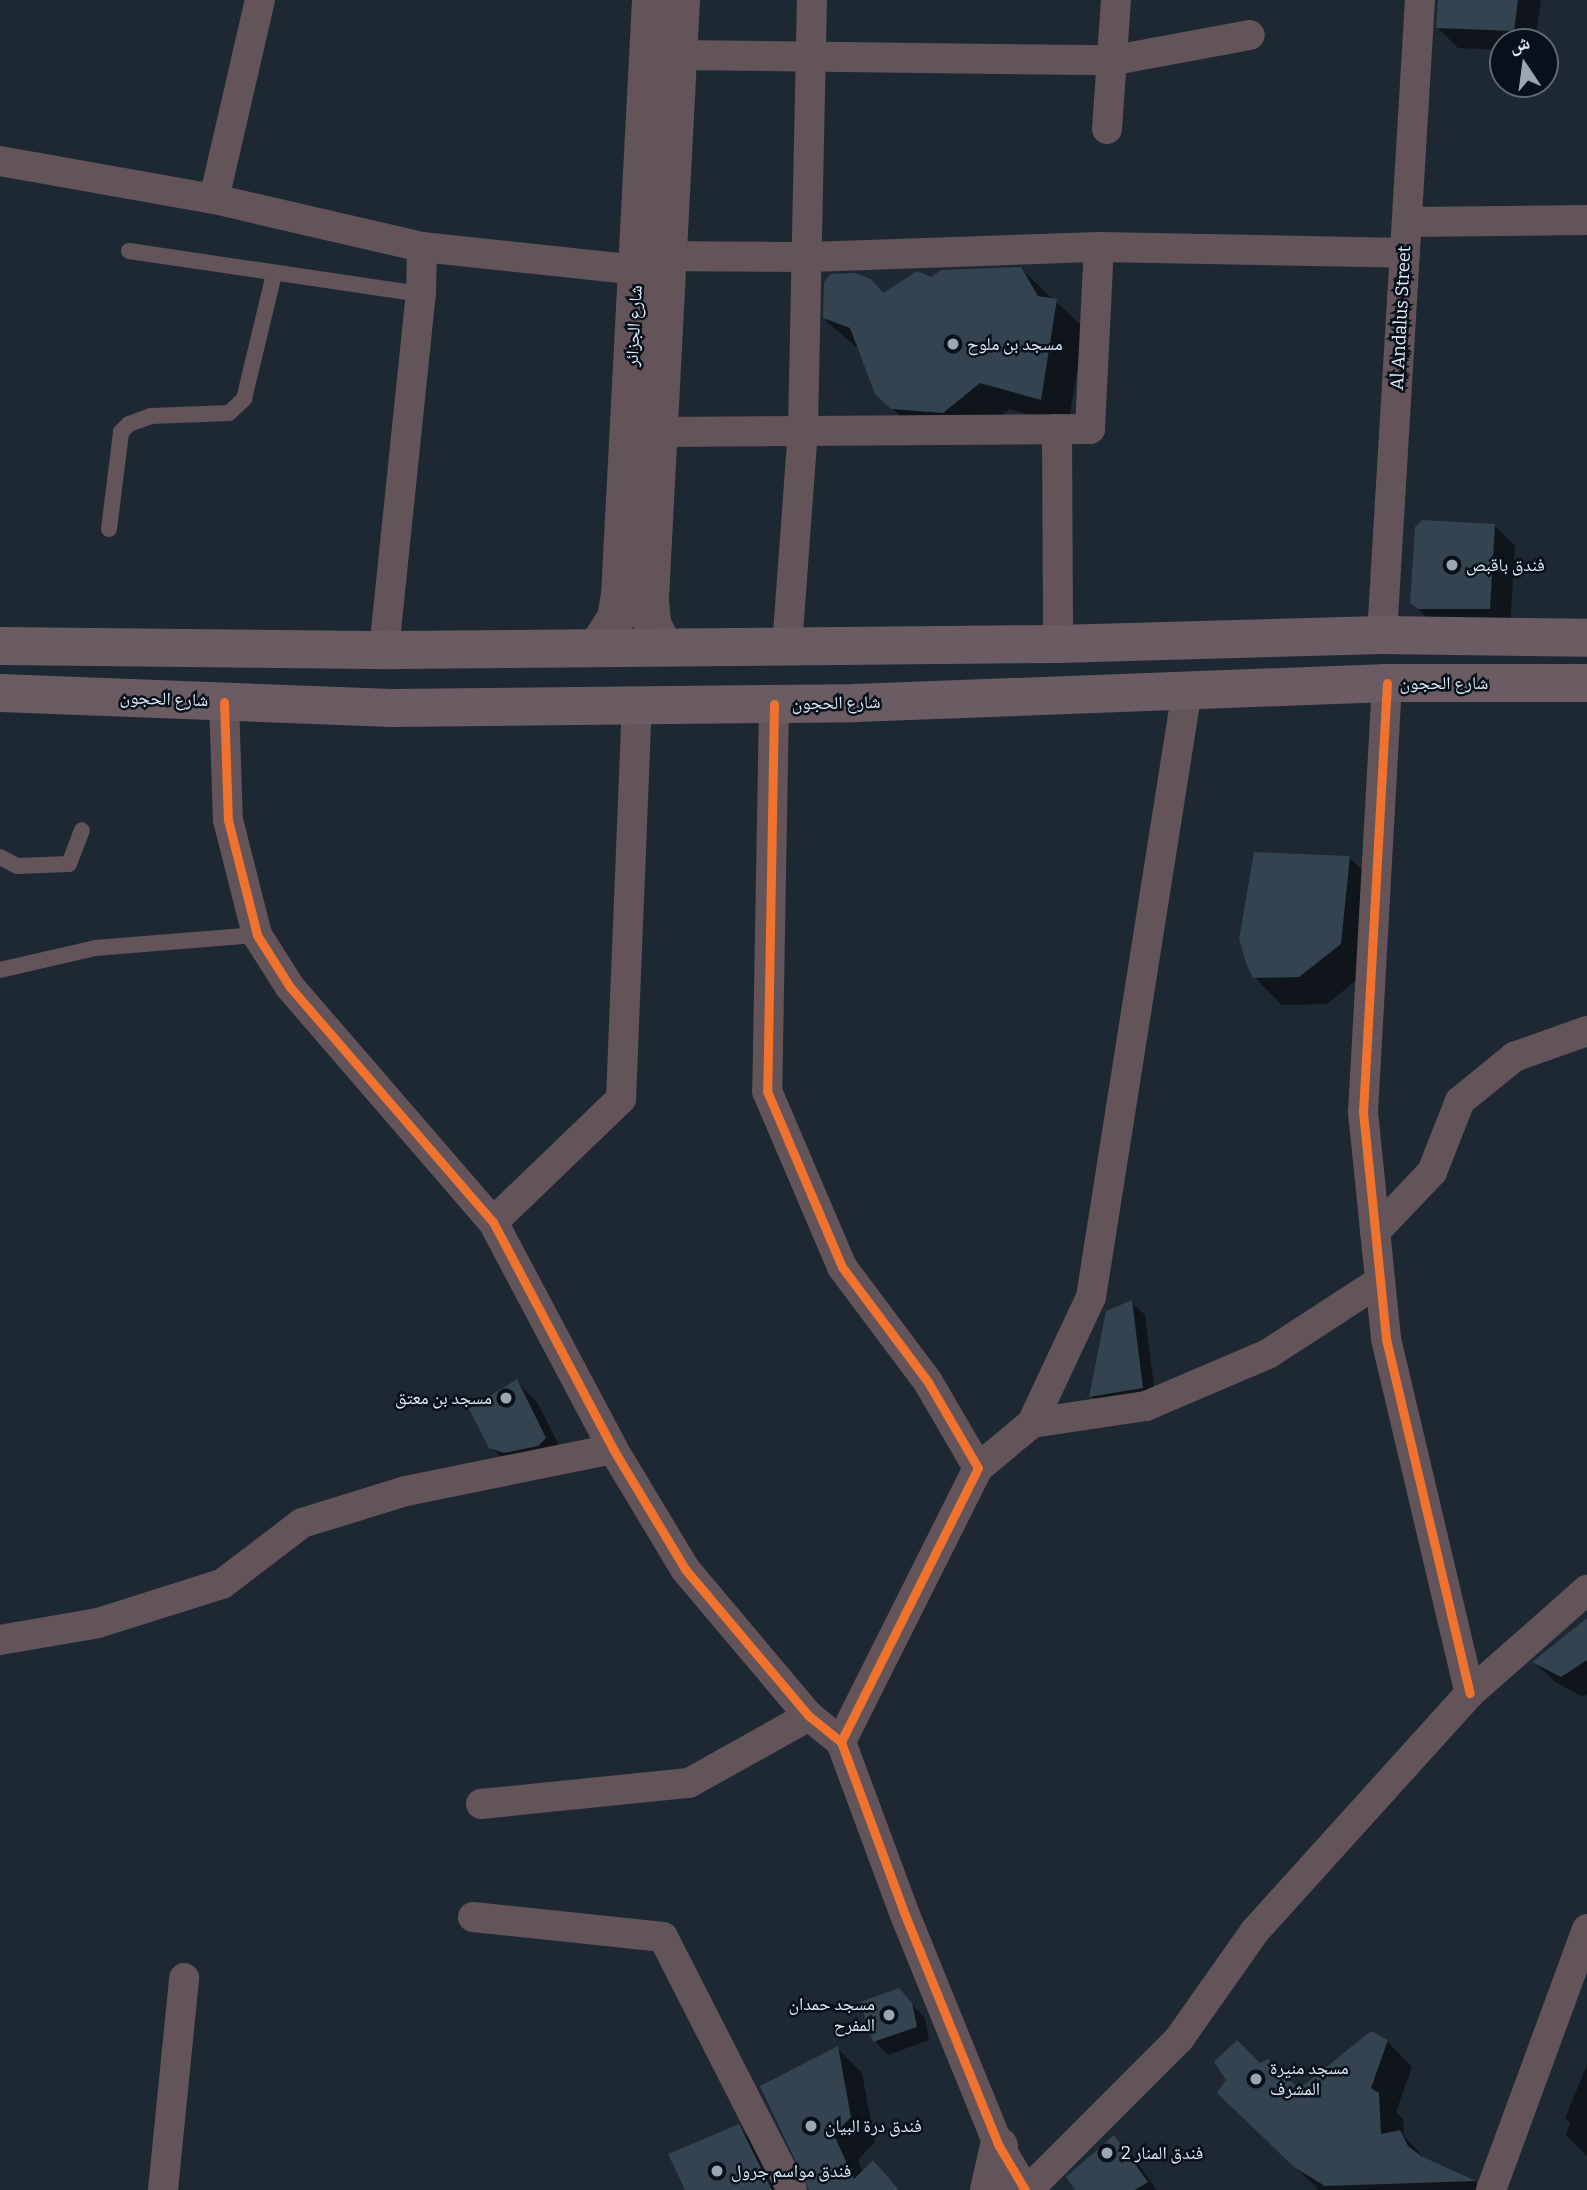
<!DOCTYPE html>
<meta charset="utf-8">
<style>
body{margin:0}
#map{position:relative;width:1587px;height:2190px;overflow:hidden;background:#1d2832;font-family:Bitter,"Noto Naskh Arabic",serif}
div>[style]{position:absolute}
.shadow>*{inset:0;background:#0007}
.building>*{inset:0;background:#334350}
.service>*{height:16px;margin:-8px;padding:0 8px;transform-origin:8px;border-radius:8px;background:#625459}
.minor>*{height:30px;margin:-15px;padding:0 15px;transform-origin:15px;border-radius:15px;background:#625459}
.tertiary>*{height:38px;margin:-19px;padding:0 19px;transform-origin:19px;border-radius:19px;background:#625459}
.primary>*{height:38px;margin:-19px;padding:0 19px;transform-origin:19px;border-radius:19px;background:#6b5c63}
.cycleway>*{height:9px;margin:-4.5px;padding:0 4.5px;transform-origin:4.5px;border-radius:4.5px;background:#ef722f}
.dots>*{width:19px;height:19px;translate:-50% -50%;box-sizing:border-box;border:4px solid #081019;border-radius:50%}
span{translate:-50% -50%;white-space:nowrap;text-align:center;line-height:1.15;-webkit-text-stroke:5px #081019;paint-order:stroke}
.street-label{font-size:18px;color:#deebf8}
.poi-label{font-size:18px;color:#deebf8}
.left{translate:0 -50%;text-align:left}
.right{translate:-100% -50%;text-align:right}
.north{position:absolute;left:1489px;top:28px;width:70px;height:70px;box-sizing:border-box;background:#081019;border:2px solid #5e6872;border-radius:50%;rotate:347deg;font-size:19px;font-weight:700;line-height:28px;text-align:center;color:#deebf8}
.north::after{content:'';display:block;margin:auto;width:24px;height:32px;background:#9aa7b3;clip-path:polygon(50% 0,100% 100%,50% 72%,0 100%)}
</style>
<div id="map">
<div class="shadow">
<i style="clip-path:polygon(1440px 0,1541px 0,1535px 42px,1503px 42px,1503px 50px,1458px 48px,1438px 28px)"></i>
<i style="clip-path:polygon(1021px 269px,1084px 328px,1068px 426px,1009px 409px,971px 439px,920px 436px,877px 393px,860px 350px,825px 320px,825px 282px,884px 295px,931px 279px)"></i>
<i style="clip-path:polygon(1494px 525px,1515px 546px,1510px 629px,1432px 623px,1411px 602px)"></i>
<i style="clip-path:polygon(1349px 857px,1377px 885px,1368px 971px,1327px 1004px,1282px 1005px,1254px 977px)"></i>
<i style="clip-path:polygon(1131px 1302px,1145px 1315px,1156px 1401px,1105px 1410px,1091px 1396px)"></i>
<i style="clip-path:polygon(516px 1381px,537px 1402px,566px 1459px,512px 1469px,491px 1447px)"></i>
<i style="clip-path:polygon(1587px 1620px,1587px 1694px,1583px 1697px,1555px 1682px,1534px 1662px)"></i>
<i style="clip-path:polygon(912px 2004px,925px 2018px,929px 2040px,888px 2055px,875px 2041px)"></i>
<i style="clip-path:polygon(1387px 2041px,1412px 2067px,1396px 2112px,1403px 2119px,1404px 2136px,1427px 2161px,1475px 2181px,1484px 2190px,1319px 2190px,1244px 2118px,1260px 2065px,1299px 2091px)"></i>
<i style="clip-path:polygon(837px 2048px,862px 2073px,875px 2142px,858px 2160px,863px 2172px,873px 2163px,900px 2190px,811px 2190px)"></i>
<i style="clip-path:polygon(1587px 2065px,1587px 2156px,1566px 2135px,1570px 2123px,1565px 2118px)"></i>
<i style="clip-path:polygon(738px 2126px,763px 2151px,783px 2190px,687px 2190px)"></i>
<i style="clip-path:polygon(1114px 2138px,1134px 2158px,1157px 2190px,1077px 2190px)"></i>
</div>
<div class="building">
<i style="clip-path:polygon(1438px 0,1518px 0,1514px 31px,1436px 28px)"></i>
<i style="clip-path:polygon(1021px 267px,1038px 296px,1057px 299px,1041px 400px,980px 383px,943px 413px,891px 409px,875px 394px,850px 328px,823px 318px,824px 282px,830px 274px,855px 273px,871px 279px,883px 293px,917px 271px,931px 277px,941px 270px)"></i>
<i style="clip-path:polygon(1422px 520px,1495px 524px,1490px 609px,1418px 609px,1410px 603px,1415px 527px)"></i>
<i style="clip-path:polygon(1254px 852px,1350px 856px,1341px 944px,1299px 977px,1253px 978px,1246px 963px,1239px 939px)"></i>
<i style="clip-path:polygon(1132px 1300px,1143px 1388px,1089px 1397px,1106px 1311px)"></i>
<i style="clip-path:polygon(517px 1379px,546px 1438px,538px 1446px,504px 1453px,489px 1448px,469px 1409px)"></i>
<i style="clip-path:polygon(1587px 1618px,1587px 1660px,1561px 1677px,1532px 1662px)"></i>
<i style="clip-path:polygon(899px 1988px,912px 2003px,917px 2027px,873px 2042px,860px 2002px)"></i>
<i style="clip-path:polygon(1371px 2031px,1388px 2040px,1371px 2088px,1379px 2093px,1381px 2134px,1400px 2130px,1408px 2146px,1421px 2156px,1476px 2181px,1325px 2186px,1294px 2167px,1217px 2093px,1226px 2080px,1214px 2062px,1237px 2040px,1260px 2063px,1268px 2059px,1299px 2089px)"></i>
<i style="clip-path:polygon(838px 2046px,851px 2117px,834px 2135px,854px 2179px,873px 2160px,899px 2190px,809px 2190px,760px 2086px)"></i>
<i style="clip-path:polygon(739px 2124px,772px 2190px,685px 2190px,668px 2154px)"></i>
<i style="clip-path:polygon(1114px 2135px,1148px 2182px,1135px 2190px,1075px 2190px,1066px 2177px)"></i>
</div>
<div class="service">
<i style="left:129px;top:251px;width:295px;rotate:8.4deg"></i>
<i style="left:109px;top:529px;width:98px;rotate:-82.9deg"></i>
<i style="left:121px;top:432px;width:11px;rotate:-45deg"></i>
<i style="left:129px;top:424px;width:23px;rotate:-20deg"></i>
<i style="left:151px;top:416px;width:78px;rotate:-2.2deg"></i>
<i style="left:229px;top:413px;width:21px;rotate:-43deg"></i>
<i style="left:244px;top:399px;width:129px;rotate:-76.5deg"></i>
<i style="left:0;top:857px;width:19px;rotate:28deg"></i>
<i style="left:17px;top:866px;width:52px;rotate:-2.2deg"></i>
<i style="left:69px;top:864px;width:36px;rotate:-69deg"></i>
<i style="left:0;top:970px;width:98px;rotate:-13deg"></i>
<i style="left:95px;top:948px;width:163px;rotate:-4.6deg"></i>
</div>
<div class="minor">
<i style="left:678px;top:55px;width:437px;rotate:0.7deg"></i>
<i style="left:1115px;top:60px;width:137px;rotate:-10.5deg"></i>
<i style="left:1107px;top:129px;width:129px;rotate:-86deg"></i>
<i style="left:0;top:161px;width:217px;rotate:10.1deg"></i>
<i style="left:214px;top:199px;width:213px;rotate:13deg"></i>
<i style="left:422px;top:247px;width:216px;rotate:6.1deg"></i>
<i style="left:214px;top:199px;width:204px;rotate:-77deg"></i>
<i style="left:1407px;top:222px;width:180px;rotate:-0.6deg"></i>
<i style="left:648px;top:256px;width:161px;rotate:0.4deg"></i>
<i style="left:809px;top:257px;width:290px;rotate:-2deg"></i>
<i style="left:1099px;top:247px;width:306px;rotate:1.1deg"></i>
<i style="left:1057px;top:429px;width:215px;rotate:89.7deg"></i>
<i style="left:659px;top:432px;width:431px;rotate:-0.4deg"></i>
<i style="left:1090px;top:429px;width:182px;rotate:-87.2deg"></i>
<i style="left:1382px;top:635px;width:636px;rotate:-86.58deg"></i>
<i style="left:787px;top:647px;width:220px;rotate:-85.8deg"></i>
<i style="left:803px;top:428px;width:428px;rotate:-88.8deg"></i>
<i style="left:384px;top:650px;width:358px;rotate:-84.1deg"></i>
<i style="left:421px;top:294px;width:47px;rotate:-88.8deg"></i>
<i style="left:1387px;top:683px;width:430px;rotate:93.2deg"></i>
<i style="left:1363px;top:1112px;width:228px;rotate:84.2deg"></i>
<i style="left:1386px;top:1339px;width:364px;rotate:76.7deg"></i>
<i style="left:224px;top:702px;width:118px;rotate:88.1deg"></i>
<i style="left:228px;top:820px;width:119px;rotate:75.8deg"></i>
<i style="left:257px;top:935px;width:62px;rotate:57.6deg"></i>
<i style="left:290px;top:987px;width:311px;rotate:49.2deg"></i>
<i style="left:493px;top:1222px;width:257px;rotate:62.1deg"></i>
<i style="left:613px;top:1449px;width:140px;rotate:59deg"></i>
<i style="left:685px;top:1569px;width:192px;rotate:49.9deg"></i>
<i style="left:809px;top:1716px;width:41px;rotate:39.1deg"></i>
<i style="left:841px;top:1742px;width:184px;rotate:69.7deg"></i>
<i style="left:905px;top:1915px;width:249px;rotate:67.9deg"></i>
<i style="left:999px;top:2146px;width:51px;rotate:59.4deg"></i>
<i style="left:774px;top:704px;width:387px;rotate:91deg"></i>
<i style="left:767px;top:1091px;width:191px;rotate:66.9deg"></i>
<i style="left:842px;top:1267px;width:144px;rotate:53.2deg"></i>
<i style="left:928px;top:1382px;width:99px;rotate:59.8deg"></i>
<i style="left:978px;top:1468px;width:306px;rotate:116.6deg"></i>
<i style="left:493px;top:1222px;width:178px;rotate:-43.9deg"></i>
<i style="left:621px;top:1099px;width:394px;rotate:-87.7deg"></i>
<i style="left:1375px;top:1232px;width:83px;rotate:-46.5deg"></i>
<i style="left:1432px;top:1172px;width:76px;rotate:-68.5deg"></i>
<i style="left:1460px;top:1101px;width:70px;rotate:-39.2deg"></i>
<i style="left:1514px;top:1057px;width:77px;rotate:-19.6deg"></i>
<i style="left:1032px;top:1423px;width:115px;rotate:-8.5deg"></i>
<i style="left:1146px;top:1406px;width:133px;rotate:-23.1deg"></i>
<i style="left:1268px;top:1354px;width:134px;rotate:-33.1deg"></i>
<i style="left:978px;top:1468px;width:70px;rotate:-39.8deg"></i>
<i style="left:1032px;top:1423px;width:139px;rotate:-64.9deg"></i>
<i style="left:1091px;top:1297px;width:615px;rotate:-81.01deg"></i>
<i style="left:0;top:1640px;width:99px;rotate:-9.8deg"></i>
<i style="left:98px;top:1623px;width:130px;rotate:-17.5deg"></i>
<i style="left:222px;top:1584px;width:101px;rotate:-37.3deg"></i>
<i style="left:302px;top:1523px;width:109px;rotate:-17.1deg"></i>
<i style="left:406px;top:1491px;width:211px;rotate:-11.5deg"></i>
<i style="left:481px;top:1804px;width:209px;rotate:-5.8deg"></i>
<i style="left:689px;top:1783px;width:137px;rotate:-29.2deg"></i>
<i style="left:473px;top:1917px;width:191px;rotate:6deg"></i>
<i style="left:663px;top:1937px;width:284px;rotate:63deg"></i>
<i style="left:163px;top:2190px;width:213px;rotate:-84.3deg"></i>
<i style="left:1028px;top:2190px;width:214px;rotate:-45deg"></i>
<i style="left:1179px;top:2039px;width:132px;rotate:-54.9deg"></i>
<i style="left:1255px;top:1931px;width:321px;rotate:-47.9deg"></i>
<i style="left:1470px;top:1693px;width:156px;rotate:-41.4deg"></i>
<i style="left:1491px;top:2190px;width:278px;rotate:-69.8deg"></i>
</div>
<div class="tertiary">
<i style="left:598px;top:646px;width:33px;rotate:-57deg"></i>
<i style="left:616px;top:618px;width:22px;rotate:-80deg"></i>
<i style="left:620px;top:596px;width:597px;rotate:-87.02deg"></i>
<i style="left:663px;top:646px;width:25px;rotate:-116deg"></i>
<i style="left:652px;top:623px;width:25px;rotate:-95deg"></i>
<i style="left:650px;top:598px;width:599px;rotate:-87.03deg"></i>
<i style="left:989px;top:2190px;width:45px;rotate:-77.2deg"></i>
</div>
<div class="primary">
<i style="left:0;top:646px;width:396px;rotate:0.6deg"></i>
<i style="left:396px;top:650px;width:662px;rotate:-0.52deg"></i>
<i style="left:1058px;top:644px;width:324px;rotate:-1.6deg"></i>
<i style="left:1382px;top:635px;width:205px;rotate:0.8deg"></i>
<i style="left:0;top:693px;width:392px;rotate:2.2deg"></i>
<i style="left:392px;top:708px;width:463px;rotate:-0.6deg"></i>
<i style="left:855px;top:703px;width:532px;rotate:-2.15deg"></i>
<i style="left:1387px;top:683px;width:200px"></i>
</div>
<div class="cycleway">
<i style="left:1387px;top:683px;width:430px;rotate:93.2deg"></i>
<i style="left:1363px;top:1112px;width:228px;rotate:84.2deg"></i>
<i style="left:1386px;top:1339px;width:364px;rotate:76.7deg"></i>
<i style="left:224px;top:702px;width:118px;rotate:88.1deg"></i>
<i style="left:228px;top:820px;width:119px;rotate:75.8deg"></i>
<i style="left:257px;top:935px;width:62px;rotate:57.6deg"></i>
<i style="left:290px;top:987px;width:311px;rotate:49.2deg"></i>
<i style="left:493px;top:1222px;width:257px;rotate:62.1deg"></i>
<i style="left:613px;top:1449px;width:140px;rotate:59deg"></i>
<i style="left:685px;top:1569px;width:192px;rotate:49.9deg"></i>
<i style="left:809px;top:1716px;width:41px;rotate:39.1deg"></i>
<i style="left:841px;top:1742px;width:184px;rotate:69.7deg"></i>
<i style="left:905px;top:1915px;width:249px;rotate:67.9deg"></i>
<i style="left:999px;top:2146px;width:51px;rotate:59.4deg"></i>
<i style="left:774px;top:704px;width:387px;rotate:91deg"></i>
<i style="left:767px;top:1091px;width:191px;rotate:66.9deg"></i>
<i style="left:842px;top:1267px;width:144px;rotate:53.2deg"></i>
<i style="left:928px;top:1382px;width:99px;rotate:59.8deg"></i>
<i style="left:978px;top:1468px;width:306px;rotate:116.6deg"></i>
</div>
<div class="dots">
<i style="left:953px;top:344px;background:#9aa7b3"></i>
<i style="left:1452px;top:565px;background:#9aa7b3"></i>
<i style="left:506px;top:1398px;background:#9aa7b3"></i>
<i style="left:889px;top:2015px;background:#9aa7b3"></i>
<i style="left:1256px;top:2079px;background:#9aa7b3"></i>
<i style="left:811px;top:2126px;background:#9aa7b3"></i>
<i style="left:1107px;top:2153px;background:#9aa7b3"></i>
<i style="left:717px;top:2171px;background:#9aa7b3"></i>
</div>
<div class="street-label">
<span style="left:1401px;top:318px;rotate:-87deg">Al Andalus Street</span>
<span style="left:634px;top:326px;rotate:-87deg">شارع الجزائر</span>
<span style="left:1444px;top:683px">شارع الحجون</span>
<span style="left:164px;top:699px;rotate:2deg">شارع الحجون</span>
<span style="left:836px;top:703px;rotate:-1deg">شارع الحجون</span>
</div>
<div class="poi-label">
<span class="left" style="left:967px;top:344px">مسجد بن ملوح</span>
<span class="left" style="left:1466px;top:565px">فندق باقبص</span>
<span class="right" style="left:492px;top:1398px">مسجد بن معتق</span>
<span class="right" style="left:875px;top:2015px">مسجد حمدان<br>المفرح</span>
<span class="left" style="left:1270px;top:2079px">مسجد منيرة<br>المشرف</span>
<span class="left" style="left:825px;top:2126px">فندق درة البيان</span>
<span class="left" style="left:1121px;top:2153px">فندق المنار 2</span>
<span class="left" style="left:731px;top:2171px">فندق مواسم جرول</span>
</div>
<div class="north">ش</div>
</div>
